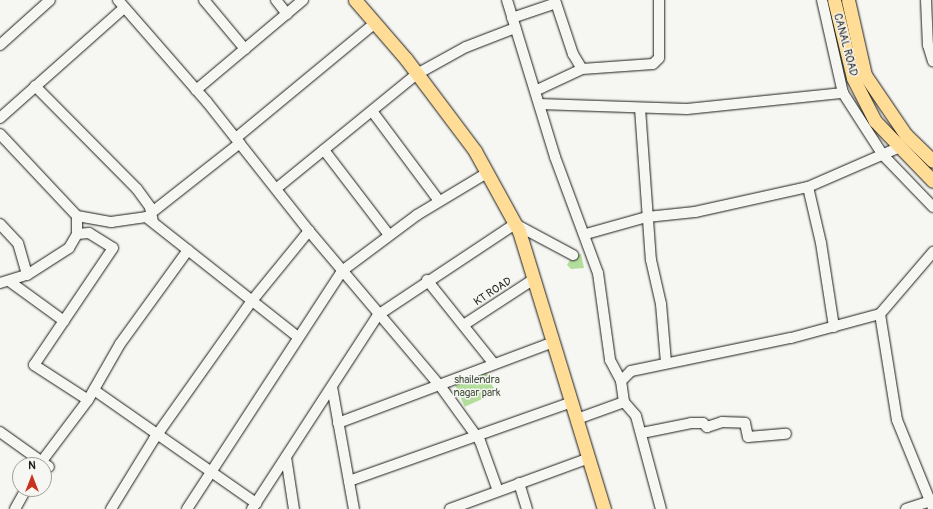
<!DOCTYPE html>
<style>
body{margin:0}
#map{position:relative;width:933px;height:509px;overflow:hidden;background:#f6f6f2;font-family:Pangolin,sans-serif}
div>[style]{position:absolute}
.green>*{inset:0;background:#b3dd9a;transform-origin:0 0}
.roads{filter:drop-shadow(0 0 1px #1c1c1c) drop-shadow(0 0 1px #1c1c1c)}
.minor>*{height:10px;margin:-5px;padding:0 5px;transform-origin:5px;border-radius:5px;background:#f6f6f2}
.major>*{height:13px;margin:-6.5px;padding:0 6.5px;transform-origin:6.5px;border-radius:6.5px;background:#ffdd96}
span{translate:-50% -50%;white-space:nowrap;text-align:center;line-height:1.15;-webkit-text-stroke:3px #f6f6f2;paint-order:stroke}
.street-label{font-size:11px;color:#1c1c1c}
.park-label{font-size:11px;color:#495642}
.north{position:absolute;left:12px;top:457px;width:40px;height:40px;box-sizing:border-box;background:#f6f6f2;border:1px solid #9f9f9c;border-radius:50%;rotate:0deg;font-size:11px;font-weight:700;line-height:16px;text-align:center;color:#1c1c1c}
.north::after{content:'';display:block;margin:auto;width:14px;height:18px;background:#c8321e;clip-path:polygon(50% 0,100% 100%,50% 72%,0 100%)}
</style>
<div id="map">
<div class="green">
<i style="clip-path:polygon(581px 254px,584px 268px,571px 269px,567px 265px,573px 255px)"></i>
<i style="left:486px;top:371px;width:24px;height:34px;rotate:66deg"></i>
</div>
<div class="roads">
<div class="minor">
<i style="left:118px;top:0;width:135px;rotate:48.9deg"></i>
<i style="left:207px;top:102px;width:164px;rotate:51.7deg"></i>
<i style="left:309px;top:231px;width:204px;rotate:49.8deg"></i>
<i style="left:441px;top:387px;width:67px;rotate:54.2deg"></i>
<i style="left:480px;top:441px;width:53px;rotate:70.2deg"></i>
<i style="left:204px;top:0;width:64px;rotate:50.1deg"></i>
<i style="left:276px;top:0;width:18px;rotate:52deg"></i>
<i style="left:507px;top:0;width:164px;rotate:73deg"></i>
<i style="left:555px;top:157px;width:124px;rotate:69.7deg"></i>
<i style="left:598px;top:273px;width:88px;rotate:82.1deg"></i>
<i style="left:610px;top:360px;width:24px;rotate:62deg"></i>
<i style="left:555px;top:0;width:57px;rotate:71.6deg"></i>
<i style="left:573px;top:54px;width:17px;rotate:59deg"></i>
<i style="left:822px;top:0;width:95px;rotate:77.3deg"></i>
<i style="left:843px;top:93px;width:74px;rotate:57.2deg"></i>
<i style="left:883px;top:155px;width:72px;rotate:46.1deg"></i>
<i style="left:926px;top:0;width:45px;rotate:87.5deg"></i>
<i style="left:928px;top:45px;width:17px;rotate:73deg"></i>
<i style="left:512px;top:18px;width:46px;rotate:-18.8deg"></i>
<i style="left:0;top:45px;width:67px;rotate:-42deg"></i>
<i style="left:35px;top:86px;width:145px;rotate:45.3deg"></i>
<i style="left:137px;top:189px;width:22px;rotate:54deg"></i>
<i style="left:150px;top:207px;width:15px;rotate:79deg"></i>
<i style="left:196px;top:90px;width:140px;rotate:-40.1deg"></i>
<i style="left:535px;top:91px;width:52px;rotate:-25.1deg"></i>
<i style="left:582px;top:69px;width:71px;rotate:-4deg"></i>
<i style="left:653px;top:64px;width:8px;rotate:-45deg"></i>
<i style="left:659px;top:58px;width:58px;rotate:-90deg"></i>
<i style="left:539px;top:104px;width:148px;rotate:1.9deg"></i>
<i style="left:687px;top:109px;width:157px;rotate:-5.9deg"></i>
<i style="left:640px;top:108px;width:152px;rotate:85.9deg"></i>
<i style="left:651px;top:260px;width:45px;rotate:77.2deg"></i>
<i style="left:661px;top:304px;width:58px;rotate:85.1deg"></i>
<i style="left:372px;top:111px;width:112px;rotate:53.3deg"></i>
<i style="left:0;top:118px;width:166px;rotate:-41.6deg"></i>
<i style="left:0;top:134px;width:112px;rotate:46.8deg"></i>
<i style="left:77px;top:216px;width:35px;rotate:10deg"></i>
<i style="left:111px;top:222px;width:35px;rotate:-8deg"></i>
<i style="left:146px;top:217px;width:194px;rotate:38.3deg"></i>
<i style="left:236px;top:138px;width:180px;rotate:-39.6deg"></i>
<i style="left:324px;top:150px;width:107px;rotate:52.6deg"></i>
<i style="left:808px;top:187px;width:57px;rotate:76.9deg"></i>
<i style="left:821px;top:243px;width:85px;rotate:81.2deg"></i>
<i style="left:277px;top:188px;width:181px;rotate:-39.2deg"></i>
<i style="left:417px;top:74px;width:56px;rotate:-28.9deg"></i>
<i style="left:466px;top:47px;width:53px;rotate:-21.2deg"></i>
<i style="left:151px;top:213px;width:113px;rotate:-38.2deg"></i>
<i style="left:0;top:224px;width:26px;rotate:47deg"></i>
<i style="left:18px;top:243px;width:33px;rotate:74deg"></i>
<i style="left:77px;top:234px;width:12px;rotate:-5deg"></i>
<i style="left:89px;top:233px;width:28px;rotate:32deg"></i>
<i style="left:113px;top:248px;width:141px;rotate:124deg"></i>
<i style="left:34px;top:365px;width:64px;rotate:32.9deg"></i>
<i style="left:586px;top:234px;width:63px;rotate:-15.6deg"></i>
<i style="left:647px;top:217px;width:48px;rotate:-5.9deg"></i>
<i style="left:695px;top:212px;width:116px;rotate:-12.5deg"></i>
<i style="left:808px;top:187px;width:100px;rotate:-23.5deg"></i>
<i style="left:427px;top:280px;width:107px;rotate:51.4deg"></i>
<i style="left:9px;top:281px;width:68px;rotate:36deg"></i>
<i style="left:0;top:283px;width:28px;rotate:-17deg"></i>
<i style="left:27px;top:275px;width:50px;rotate:-32.7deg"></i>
<i style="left:69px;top:248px;width:16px;rotate:-60deg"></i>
<i style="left:77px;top:234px;width:18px;rotate:-90deg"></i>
<i style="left:880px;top:314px;width:107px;rotate:80.9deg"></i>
<i style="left:897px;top:420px;width:95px;rotate:67.8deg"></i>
<i style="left:465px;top:324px;width:82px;rotate:-33.1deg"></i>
<i style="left:332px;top:387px;width:124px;rotate:79.8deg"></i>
<i style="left:94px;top:390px;width:198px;rotate:34.9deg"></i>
<i style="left:624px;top:402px;width:18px;rotate:49deg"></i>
<i style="left:636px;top:416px;width:96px;rotate:75deg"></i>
<i style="left:577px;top:419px;width:50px;rotate:-19.9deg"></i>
<i style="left:624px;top:402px;width:21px;rotate:-98deg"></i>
<i style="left:621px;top:381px;width:14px;rotate:-45deg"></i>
<i style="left:631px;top:371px;width:163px;rotate:-11.7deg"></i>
<i style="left:791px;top:338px;width:92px;rotate:-15.1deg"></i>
<i style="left:880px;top:314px;width:82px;rotate:-49.5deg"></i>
<i style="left:338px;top:423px;width:230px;rotate:-20.6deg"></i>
<i style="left:0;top:432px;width:60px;rotate:35.5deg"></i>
<i style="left:642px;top:433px;width:50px;rotate:-11.5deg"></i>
<i style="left:691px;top:423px;width:12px"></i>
<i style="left:703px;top:423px;width:6px;rotate:45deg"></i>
<i style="left:707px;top:427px;width:16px;rotate:-18deg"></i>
<i style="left:722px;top:422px;width:23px;rotate:2deg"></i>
<i style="left:745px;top:423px;width:14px;rotate:78deg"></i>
<i style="left:748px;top:437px;width:38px;rotate:-5deg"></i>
<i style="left:286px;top:457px;width:53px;rotate:81.3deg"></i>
<i style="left:39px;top:465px;width:81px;rotate:-53deg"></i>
<i style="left:88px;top:400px;width:64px;rotate:-60.3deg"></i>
<i style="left:120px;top:344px;width:116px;rotate:-54.1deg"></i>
<i style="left:349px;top:481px;width:237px;rotate:-19.5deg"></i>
<i style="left:519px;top:483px;width:27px;rotate:73deg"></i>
<i style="left:15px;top:509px;width:23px;rotate:-61deg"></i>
<i style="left:111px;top:509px;width:82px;rotate:-58.4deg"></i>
<i style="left:154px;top:439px;width:168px;rotate:-54.7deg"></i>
<i style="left:251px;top:302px;width:92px;rotate:-50.8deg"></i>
<i style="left:187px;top:509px;width:284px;rotate:-56.9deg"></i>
<i style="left:342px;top:271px;width:94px;rotate:-36.7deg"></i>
<i style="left:417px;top:215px;width:82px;rotate:-31deg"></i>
<i style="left:252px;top:509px;width:231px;rotate:-57deg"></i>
<i style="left:378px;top:315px;width:164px;rotate:-33.6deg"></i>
<i style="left:515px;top:224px;width:66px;rotate:28.1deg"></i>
<i style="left:450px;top:509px;width:148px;rotate:-20.1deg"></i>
<i style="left:906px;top:509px;width:25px;rotate:-18deg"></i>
</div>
<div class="major">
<i style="left:355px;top:0;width:78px;rotate:49.2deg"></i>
<i style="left:406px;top:59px;width:115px;rotate:53.1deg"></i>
<i style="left:475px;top:151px;width:91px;rotate:61.2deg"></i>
<i style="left:519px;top:231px;width:291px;rotate:73deg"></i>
<i style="left:834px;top:0;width:80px;rotate:76.3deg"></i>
<i style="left:853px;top:78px;width:48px;rotate:62.9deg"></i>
<i style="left:875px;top:121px;width:83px;rotate:46deg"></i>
<i style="left:848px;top:0;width:77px;rotate:77.2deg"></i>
<i style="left:865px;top:75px;width:73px;rotate:55.7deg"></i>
<i style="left:906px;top:135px;width:37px;rotate:44deg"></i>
</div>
</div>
<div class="street-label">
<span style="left:845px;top:45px;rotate:75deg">CANAL ROAD</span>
<span style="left:493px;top:292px;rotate:-33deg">KT ROAD</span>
</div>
<div class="park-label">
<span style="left:477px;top:387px">shailendra<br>nagar park</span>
</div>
<div class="north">N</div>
</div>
